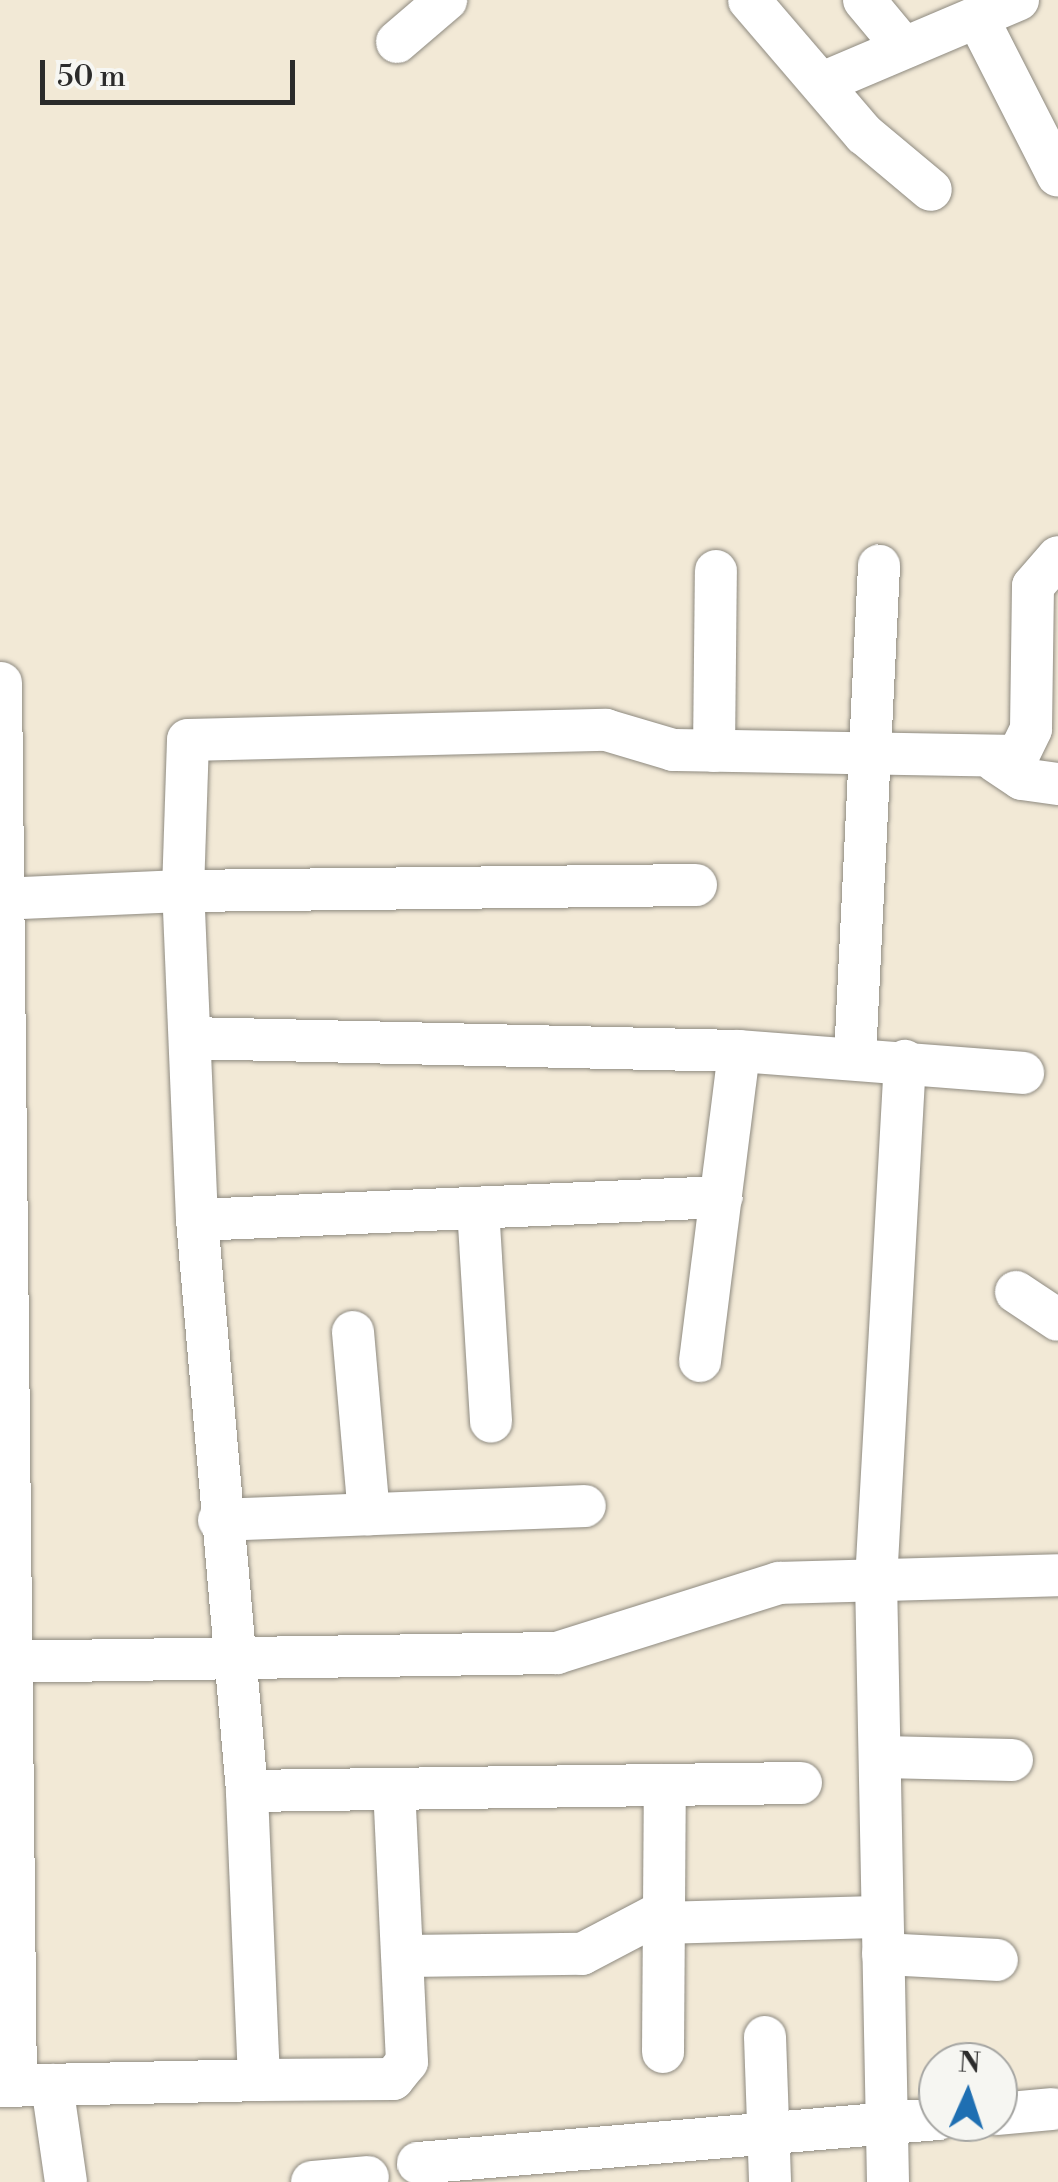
<!DOCTYPE html>
<style>
body{margin:0}
#map{position:relative;width:1058px;height:2182px;overflow:hidden;background:#f2e9d6;font-family:"Libre Bodoni",serif}
div>[style]{position:absolute}
.roads{filter:drop-shadow(0 0 2px #8e8a80) drop-shadow(0 0 2px #8e8a80)}
.minor>*{height:42px;margin:-21px;padding:0 21px;transform-origin:21px;border-radius:21px;background:#fff}
span{translate:-50% -50%;white-space:nowrap;text-align:center;line-height:1.15;-webkit-text-stroke:8px #f6f6f2;paint-order:stroke}
.north{position:absolute;left:918px;top:2042px;width:100px;height:100px;box-sizing:border-box;background:#f6f6f2;border:2px solid #a5a5a2;border-radius:50%;rotate:3deg;font-size:28px;font-weight:700;line-height:40px;text-align:center;color:#2b2b2b}
.north::after{content:'';display:block;margin:auto;width:35px;height:45px;background:#1f6fb2;clip-path:polygon(50% 0,100% 100%,50% 72%,0 100%)}
.scale{position:absolute;left:40px;top:60px;width:255px;height:45px;box-sizing:border-box;border:5px solid #2b2b2b;border-top:0;padding-left:12px;font-size:30px;line-height:35px;white-space:nowrap;color:#2b2b2b;-webkit-text-stroke:8px #f6f6f2;paint-order:stroke}
</style>
<div id="map">
<div class="roads">
<div class="minor">
<i style="left:749px;top:0;width:177px;rotate:49.4deg"></i>
<i style="left:864px;top:134px;width:87px;rotate:39.9deg"></i>
<i style="left:864px;top:0;width:62px;rotate:50.2deg"></i>
<i style="left:977px;top:17px;width:178px;rotate:63deg"></i>
<i style="left:397px;top:42px;width:65px;rotate:-40.6deg"></i>
<i style="left:822px;top:83px;width:213px;rotate:-23deg"></i>
<i style="left:1px;top:683px;width:1403px;rotate:89.39deg"></i>
<i style="left:714px;top:751px;width:180px;rotate:-89.4deg"></i>
<i style="left:995px;top:761px;width:32px;rotate:34deg"></i>
<i style="left:1022px;top:779px;width:36px;rotate:8deg"></i>
<i style="left:0;top:899px;width:183px;rotate:-2.5deg"></i>
<i style="left:183px;top:891px;width:151px;rotate:-88.1deg"></i>
<i style="left:188px;top:740px;width:418px;rotate:-1.4deg"></i>
<i style="left:606px;top:730px;width:70px;rotate:16.6deg"></i>
<i style="left:673px;top:750px;width:345px;rotate:1deg"></i>
<i style="left:1018px;top:756px;width:30px;rotate:-64deg"></i>
<i style="left:1031px;top:729px;width:143px;rotate:-89.2deg"></i>
<i style="left:1033px;top:586px;width:38px;rotate:-49deg"></i>
<i style="left:190px;top:1038px;width:549px;rotate:1.36deg"></i>
<i style="left:739px;top:1051px;width:285px;rotate:4.4deg"></i>
<i style="left:855px;top:1057px;width:492px;rotate:-87.2deg"></i>
<i style="left:478px;top:1208px;width:214px;rotate:86.5deg"></i>
<i style="left:197px;top:1220px;width:525px;rotate:-2.51deg"></i>
<i style="left:1016px;top:1292px;width:50px;rotate:33.7deg"></i>
<i style="left:353px;top:1332px;width:183px;rotate:85deg"></i>
<i style="left:700px;top:1361px;width:312px;rotate:-82.8deg"></i>
<i style="left:219px;top:1520px;width:366px;rotate:-2.2deg"></i>
<i style="left:0;top:1662px;width:557px;rotate:-0.93deg"></i>
<i style="left:557px;top:1653px;width:233px;rotate:-17.5deg"></i>
<i style="left:779px;top:1583px;width:279px;rotate:-1.6deg"></i>
<i style="left:882px;top:1757px;width:130px;rotate:1.3deg"></i>
<i style="left:247px;top:1791px;width:554px;rotate:-0.83deg"></i>
<i style="left:664px;top:1923px;width:218px;rotate:-1.6deg"></i>
<i style="left:883px;top:1954px;width:114px;rotate:3deg"></i>
<i style="left:406px;top:1956px;width:176px;rotate:-0.7deg"></i>
<i style="left:582px;top:1954px;width:93px;rotate:-27.7deg"></i>
<i style="left:765px;top:2037px;width:145px;rotate:88deg"></i>
<i style="left:663px;top:2052px;width:267px;rotate:-89.6deg"></i>
<i style="left:259px;top:2080px;width:134px;rotate:-0.4deg"></i>
<i style="left:393px;top:2079px;width:22px;rotate:-51deg"></i>
<i style="left:407px;top:2062px;width:273px;rotate:-92.7deg"></i>
<i style="left:52px;top:2085px;width:98px;rotate:81.8deg"></i>
<i style="left:0;top:2086px;width:259px;rotate:-1.3deg"></i>
<i style="left:259px;top:2080px;width:289px;rotate:-92.4deg"></i>
<i style="left:247px;top:1791px;width:573px;rotate:-95deg"></i>
<i style="left:197px;top:1220px;width:329px;rotate:-92.4deg"></i>
<i style="left:183px;top:891px;width:513px;rotate:-0.67deg"></i>
<i style="left:998px;top:2114px;width:54px;rotate:-5.3deg"></i>
<i style="left:418px;top:2163px;width:522px;rotate:-4.84deg"></i>
<i style="left:312px;top:2182px;width:56px;rotate:-5.1deg"></i>
<i style="left:888px;top:2182px;width:601px;rotate:-91.14deg"></i>
<i style="left:876px;top:1581px;width:521px;rotate:-86.81deg"></i>
</div>
</div>
<div class="north">N</div>
<div class="scale">50 m</div>
</div>
